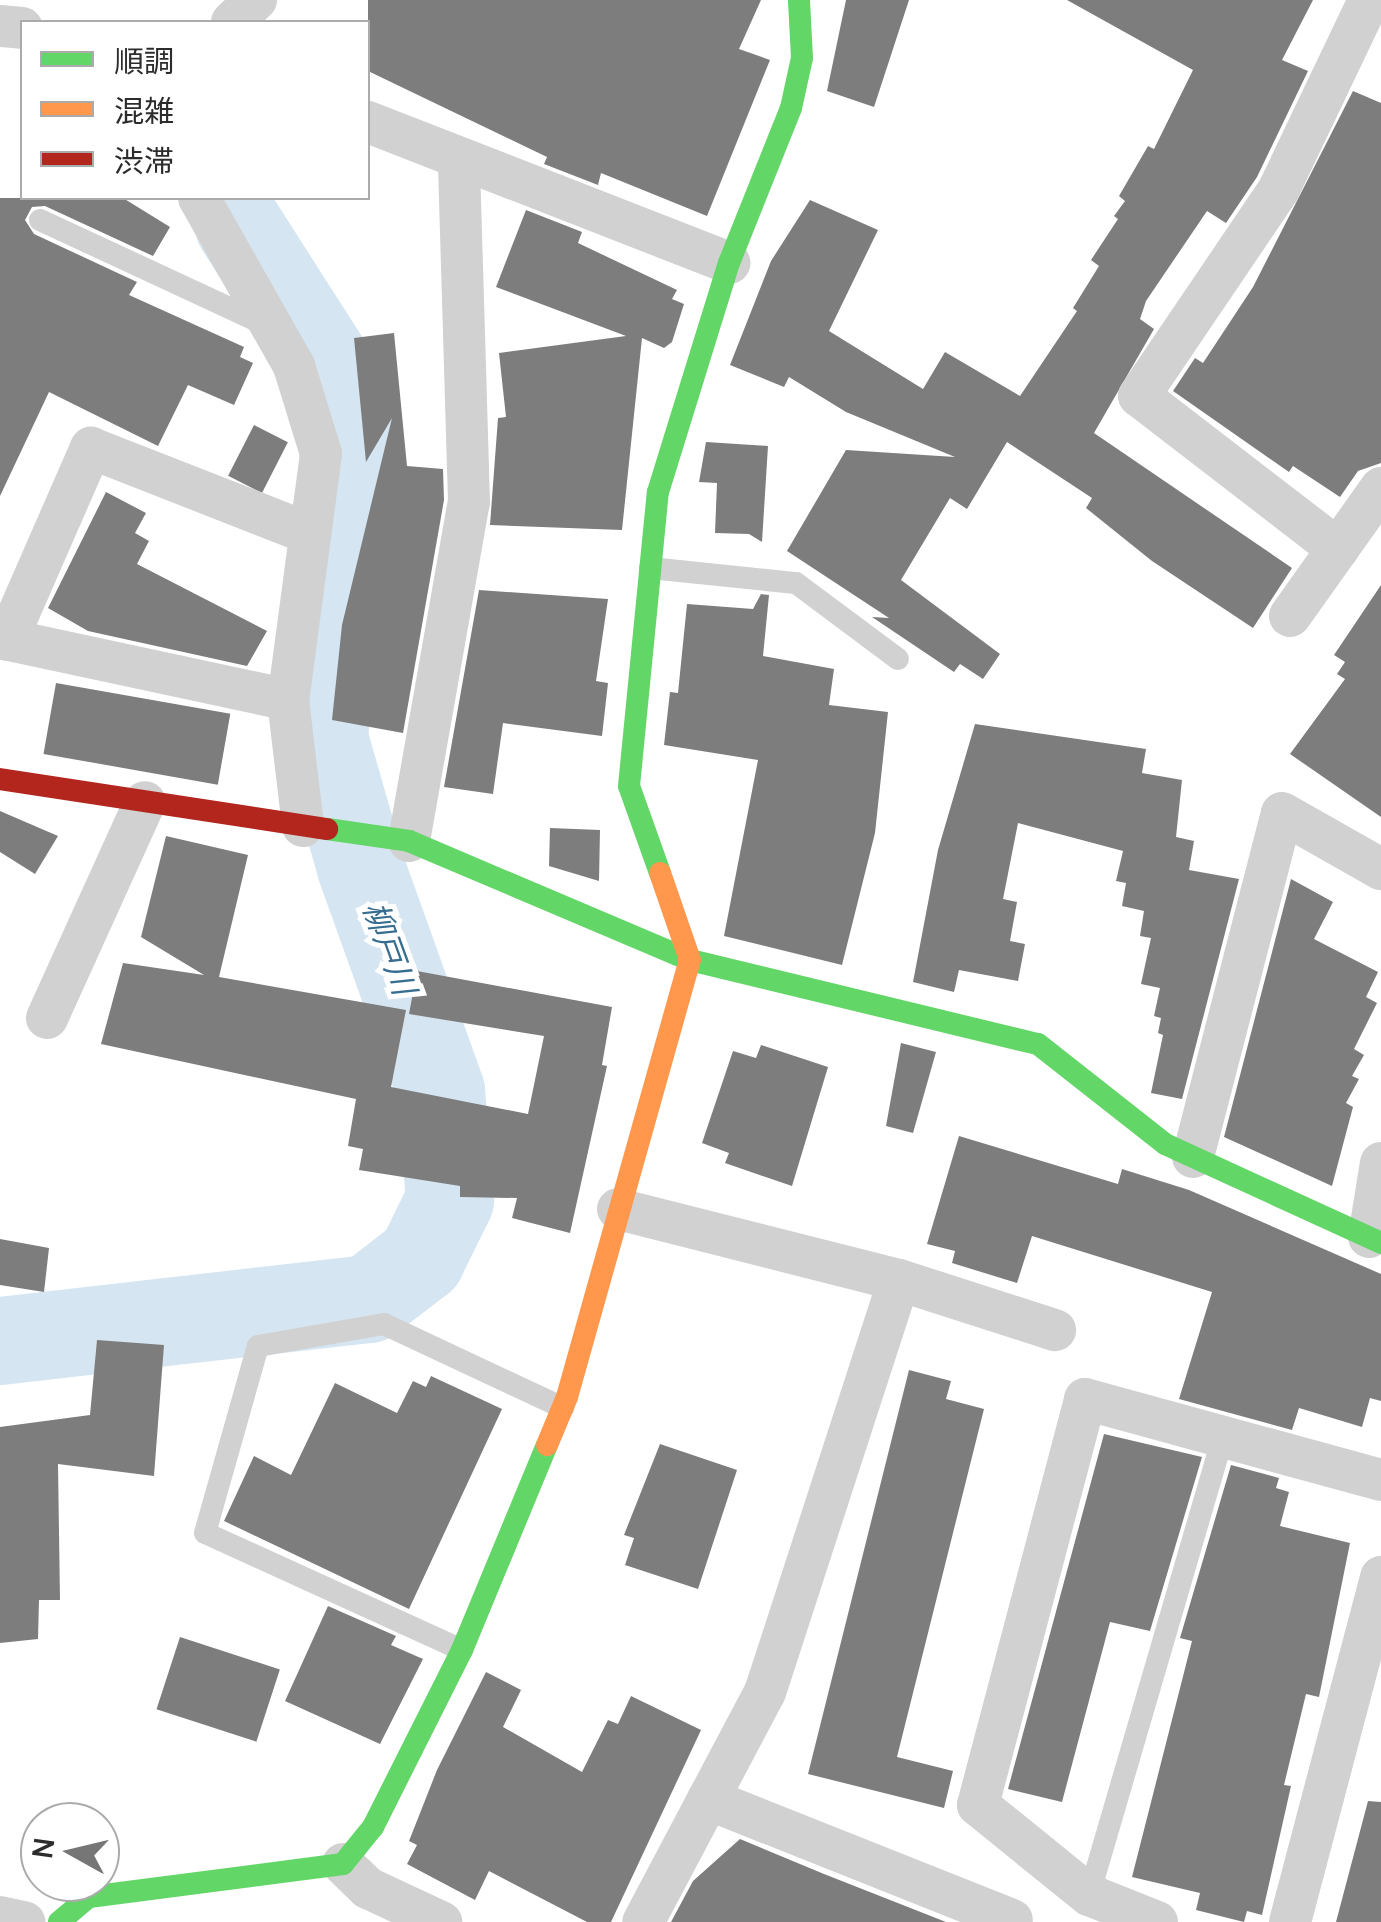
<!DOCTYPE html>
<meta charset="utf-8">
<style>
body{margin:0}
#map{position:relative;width:1381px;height:1922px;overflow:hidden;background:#fff;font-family:Manrope,"Noto Sans JP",sans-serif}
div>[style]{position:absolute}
.river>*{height:88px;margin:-44px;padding:0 44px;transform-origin:44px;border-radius:44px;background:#d5e6f2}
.building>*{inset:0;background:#7d7d7d;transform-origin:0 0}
.lane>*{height:22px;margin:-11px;padding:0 11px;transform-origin:11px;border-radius:11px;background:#d1d1d1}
.street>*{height:42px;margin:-21px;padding:0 21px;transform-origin:21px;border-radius:21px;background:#d1d1d1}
.fast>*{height:22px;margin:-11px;padding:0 11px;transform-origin:11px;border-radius:11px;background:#63d668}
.slow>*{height:22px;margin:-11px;padding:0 11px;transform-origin:11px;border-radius:11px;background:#ff974d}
.jam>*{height:22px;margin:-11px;padding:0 11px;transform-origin:11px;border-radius:11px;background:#b3261e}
span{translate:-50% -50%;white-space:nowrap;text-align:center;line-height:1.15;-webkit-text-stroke:10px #fff;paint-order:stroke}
.water-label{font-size:32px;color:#376e90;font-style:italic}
.legend{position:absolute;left:20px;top:20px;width:350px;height:180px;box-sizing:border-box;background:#fff;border:2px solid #ababab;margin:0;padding:12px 18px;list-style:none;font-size:30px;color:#2c2c2c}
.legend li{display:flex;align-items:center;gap:20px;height:50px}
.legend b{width:50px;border:2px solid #ababab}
.north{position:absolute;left:20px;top:1802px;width:100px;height:100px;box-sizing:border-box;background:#fff;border:2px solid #ababab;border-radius:50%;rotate:278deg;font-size:28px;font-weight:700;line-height:40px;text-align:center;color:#2c2c2c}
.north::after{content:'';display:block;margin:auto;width:35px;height:45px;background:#767676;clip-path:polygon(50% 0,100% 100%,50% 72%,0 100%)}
</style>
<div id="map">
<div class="river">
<i style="left:0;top:1341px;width:371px;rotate:-6.5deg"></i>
<i style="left:369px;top:1299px;width:66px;rotate:-37.6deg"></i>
<i style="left:421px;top:1259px;width:66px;rotate:-63.8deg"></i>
<i style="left:450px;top:1200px;width:109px;rotate:-94.7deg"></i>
<i style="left:441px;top:1091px;width:238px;rotate:-109.7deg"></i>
<i style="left:361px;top:867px;width:134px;rotate:-106deg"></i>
<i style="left:324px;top:738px;width:324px;rotate:-85deg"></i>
<i style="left:352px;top:415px;width:43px;rotate:-113.6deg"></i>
<i style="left:335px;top:376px;width:178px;rotate:-122.6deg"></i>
</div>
<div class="building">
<i style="clip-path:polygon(368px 0,761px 0,739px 49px,770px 60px,707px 216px,601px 173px,598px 185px,544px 164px,547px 157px,368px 71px)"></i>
<i style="clip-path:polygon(846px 0,909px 0,874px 107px,827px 91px)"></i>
<i style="clip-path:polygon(1067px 0,1313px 0,1282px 60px,1308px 71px,1257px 177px,1226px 223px,1207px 211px,1146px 301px,1140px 319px,1154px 329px,1094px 433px,1292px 568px,1253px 628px,1152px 561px,1086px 508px,1092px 498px,1007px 442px,967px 509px,950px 498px,901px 580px,1000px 654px,983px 679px,960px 664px,954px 672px,872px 617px,889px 618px,787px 551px,846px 450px,955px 457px,846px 412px,789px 377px,784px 387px,730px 365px,771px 261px,810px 200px,878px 230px,829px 331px,923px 389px,945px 352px,1020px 396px,1077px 311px,1073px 308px,1099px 266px,1091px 260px,1118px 219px,1114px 216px,1125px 201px,1119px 196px,1148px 146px,1154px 149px,1193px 70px)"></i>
<i style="clip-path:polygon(1353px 91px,1381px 103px,1381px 463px,1358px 471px,1340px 497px,1293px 466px,1289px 472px,1173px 391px,1195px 358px,1203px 363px,1253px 287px)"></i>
<i style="clip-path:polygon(0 198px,123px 198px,170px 227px,153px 256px,45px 206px,32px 207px,25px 220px,34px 234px,137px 282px,129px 295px,244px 347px,240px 357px,253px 363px,234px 405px,188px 385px,158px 446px,49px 392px,0 496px)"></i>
<i style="clip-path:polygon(526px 210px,582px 232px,578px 243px,677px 290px,672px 299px,684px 304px,672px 342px,664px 348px,642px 338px,622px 530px,490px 525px,498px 418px,506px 417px,499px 353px,626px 336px,496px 287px)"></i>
<i style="clip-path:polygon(394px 333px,407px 466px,443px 469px,444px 500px,403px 733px,332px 720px,342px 625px,392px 418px,366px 462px,354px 338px)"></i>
<i style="left:254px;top:425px;width:38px;height:57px;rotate:27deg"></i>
<i style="clip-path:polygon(706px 442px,768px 446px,762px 542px,749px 534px,715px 533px,717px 483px,699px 482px)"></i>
<i style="clip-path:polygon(106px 492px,146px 513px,135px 533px,149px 541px,137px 564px,267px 631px,247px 666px,88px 631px,48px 608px)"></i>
<i style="clip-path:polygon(1381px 585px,1381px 817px,1290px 754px,1345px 679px,1337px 674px,1345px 662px,1334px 655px)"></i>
<i style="clip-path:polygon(479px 590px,608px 599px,596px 681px,608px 683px,602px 736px,503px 723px,493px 794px,444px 787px)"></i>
<i style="clip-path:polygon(761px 594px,769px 595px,763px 656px,834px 669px,829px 705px,888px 712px,875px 833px,842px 965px,724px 936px,758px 760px,664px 745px,670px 692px,678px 693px,687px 604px,753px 609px)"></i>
<i style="left:56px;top:683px;width:177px;height:72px;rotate:10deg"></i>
<i style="clip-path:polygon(975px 724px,1146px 749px,1142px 773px,1182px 780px,1176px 837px,1194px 841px,1189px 870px,1239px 879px,1182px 1099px,1151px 1093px,1163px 1035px,1158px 1033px,1161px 1018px,1154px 1016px,1160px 988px,1141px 984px,1151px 938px,1140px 936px,1144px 911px,1122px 906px,1126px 883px,1116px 881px,1123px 851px,1018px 823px,1003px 899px,1017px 902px,1010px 941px,1025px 944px,1018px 981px,959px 970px,954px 992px,913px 982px,938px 850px)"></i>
<i style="clip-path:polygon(0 811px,58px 836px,35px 874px,0 852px)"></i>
<i style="clip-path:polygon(550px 828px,600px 830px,599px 881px,549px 866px)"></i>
<i style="clip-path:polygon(166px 836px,248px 855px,219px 977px,406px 1010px,391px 1087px,528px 1114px,544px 1036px,409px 1014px,417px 971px,612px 1007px,602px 1065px,607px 1066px,570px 1233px,512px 1218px,517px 1198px,460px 1197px,460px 1186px,359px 1170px,363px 1149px,348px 1146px,356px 1099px,101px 1044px,123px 963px,204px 975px,141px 937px)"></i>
<i style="clip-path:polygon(1291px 879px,1333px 902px,1314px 939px,1378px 972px,1366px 997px,1377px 1003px,1354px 1049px,1364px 1055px,1352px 1076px,1359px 1079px,1346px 1103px,1353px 1107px,1332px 1186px,1224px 1137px)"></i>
<i style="clip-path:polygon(901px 1043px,936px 1052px,913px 1133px,886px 1126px)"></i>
<i style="clip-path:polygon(761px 1045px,828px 1067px,792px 1186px,725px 1163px,729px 1153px,702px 1143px,733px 1051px,756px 1058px)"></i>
<i style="clip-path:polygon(959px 1136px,1118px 1184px,1122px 1169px,1189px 1190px,1381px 1274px,1381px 1401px,1370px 1398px,1362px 1427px,1299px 1408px,1292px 1430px,1179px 1399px,1212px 1292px,1032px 1236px,1017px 1283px,952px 1263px,955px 1251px,927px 1244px)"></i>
<i style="clip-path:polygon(0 1239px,49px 1248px,44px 1292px,0 1285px)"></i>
<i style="clip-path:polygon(97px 1340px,164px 1345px,154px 1476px,58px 1464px,60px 1600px,39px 1600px,38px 1639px,0 1643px,0 1427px,90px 1415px)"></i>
<i style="clip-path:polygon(909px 1370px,951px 1381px,946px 1399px,984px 1409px,897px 1757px,953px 1771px,944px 1808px,808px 1774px)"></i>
<i style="clip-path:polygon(431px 1376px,502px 1409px,409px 1609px,224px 1521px,254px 1456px,291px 1475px,335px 1383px,397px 1413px,413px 1381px,426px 1387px)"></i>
<i style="clip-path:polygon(1104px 1434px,1202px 1457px,1150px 1631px,1110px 1622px,1062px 1802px,1008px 1789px)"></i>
<i style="clip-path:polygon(660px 1444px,737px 1470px,698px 1589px,625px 1565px,634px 1538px,624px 1535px)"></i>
<i style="clip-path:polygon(1231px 1465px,1279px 1478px,1276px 1488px,1289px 1492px,1280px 1526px,1350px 1543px,1319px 1697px,1306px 1694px,1284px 1785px,1291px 1786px,1262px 1915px,1247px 1911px,1244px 1922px,1196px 1910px,1200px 1893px,1132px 1877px,1192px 1641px,1180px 1638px)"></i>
<i style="clip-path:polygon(328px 1606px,396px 1636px,391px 1645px,423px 1659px,380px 1744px,285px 1701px)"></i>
<i style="left:180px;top:1637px;width:105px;height:76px;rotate:18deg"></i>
<i style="clip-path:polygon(486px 1672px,521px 1690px,503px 1727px,582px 1772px,608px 1720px,618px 1724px,631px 1696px,701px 1730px,611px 1922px,587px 1922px,489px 1871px,475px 1900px,407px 1864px,417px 1845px,409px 1841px,437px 1770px)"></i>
<i style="clip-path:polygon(1368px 1801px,1381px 1802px,1381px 1922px,1336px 1922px)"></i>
<i style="clip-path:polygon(740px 1839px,824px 1874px,946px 1922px,671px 1922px,693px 1881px)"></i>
</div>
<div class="lane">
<i style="left:40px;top:220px;width:247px;rotate:24.9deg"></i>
<i style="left:650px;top:568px;width:147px;rotate:5.9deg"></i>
<i style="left:796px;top:583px;width:127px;rotate:36.7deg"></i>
<i style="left:462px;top:1650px;width:282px;rotate:-155.5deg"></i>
<i style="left:205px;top:1533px;width:194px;rotate:-74.2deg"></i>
<i style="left:258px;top:1346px;width:128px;rotate:-9.9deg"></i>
<i style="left:384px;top:1324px;width:198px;rotate:25.1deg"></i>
<i style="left:1089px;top:1895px;width:477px;rotate:-73.7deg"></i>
</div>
<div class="street">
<i style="left:232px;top:22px;width:33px;rotate:-43deg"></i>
<i style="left:0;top:26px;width:22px;rotate:5deg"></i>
<i style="left:368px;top:122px;width:388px;rotate:21.3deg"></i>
<i style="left:199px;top:198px;width:193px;rotate:60.5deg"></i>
<i style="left:294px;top:366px;width:92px;rotate:72.9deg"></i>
<i style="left:321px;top:454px;width:248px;rotate:97.6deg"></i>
<i style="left:288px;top:700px;width:127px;rotate:83.2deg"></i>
<i style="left:1338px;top:549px;width:251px;rotate:-142.4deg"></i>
<i style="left:1139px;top:396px;width:250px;rotate:-55.9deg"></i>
<i style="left:1279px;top:189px;width:209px;rotate:-64.5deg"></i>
<i style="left:1290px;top:616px;width:157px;rotate:-54.6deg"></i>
<i style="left:0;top:638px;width:295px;rotate:12.1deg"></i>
<i style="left:7px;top:640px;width:210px;rotate:-66.4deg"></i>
<i style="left:91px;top:448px;width:235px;rotate:21.4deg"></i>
<i style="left:409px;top:841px;width:344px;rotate:-80deg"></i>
<i style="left:469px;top:502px;width:344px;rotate:-91.7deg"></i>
<i style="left:47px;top:1018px;width:237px;rotate:-65.6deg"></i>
<i style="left:1193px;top:1157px;width:355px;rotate:-75.5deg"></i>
<i style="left:1282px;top:813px;width:114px;rotate:29.5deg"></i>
<i style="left:618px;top:1209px;width:290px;rotate:14.2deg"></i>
<i style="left:899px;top:1280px;width:433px;rotate:108deg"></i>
<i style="left:765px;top:1692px;width:260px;rotate:117.9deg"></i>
<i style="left:1369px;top:1237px;width:75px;rotate:-80.8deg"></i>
<i style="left:899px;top:1280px;width:164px;rotate:17.8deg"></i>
<i style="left:708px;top:1799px;width:327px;rotate:21.7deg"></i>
<i style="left:343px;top:1864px;width:35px;rotate:44deg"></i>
<i style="left:368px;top:1888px;width:81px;rotate:25deg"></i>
<i style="left:0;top:1917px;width:25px;rotate:12deg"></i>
<i style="left:1157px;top:1922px;width:73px;rotate:-158.3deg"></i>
<i style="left:1089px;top:1895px;width:143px;rotate:-141deg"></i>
<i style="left:978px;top:1805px;width:420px;rotate:-75.2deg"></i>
<i style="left:1085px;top:1399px;width:307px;rotate:15.3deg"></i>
<i style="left:1290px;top:1922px;width:357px;rotate:-75.2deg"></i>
</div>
<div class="fast">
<i style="left:327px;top:829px;width:83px;rotate:8.3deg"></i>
<i style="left:409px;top:841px;width:305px;rotate:23deg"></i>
<i style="left:690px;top:960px;width:358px;rotate:13.6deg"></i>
<i style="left:1038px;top:1044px;width:162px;rotate:38.2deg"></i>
<i style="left:1165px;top:1144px;width:238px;rotate:24.6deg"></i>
<i style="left:660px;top:873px;width:92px;rotate:-109.6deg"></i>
<i style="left:629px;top:786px;width:295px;rotate:-84.4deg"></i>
<i style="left:658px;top:492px;width:240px;rotate:-72.8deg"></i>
<i style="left:729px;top:263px;width:167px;rotate:-68.2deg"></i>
<i style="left:791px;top:108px;width:51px;rotate:-77.6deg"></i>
<i style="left:802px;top:58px;width:58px;rotate:-93deg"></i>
<i style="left:59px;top:1922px;width:39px;rotate:-40deg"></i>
<i style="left:89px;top:1897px;width:256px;rotate:-7.4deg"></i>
<i style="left:343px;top:1864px;width:48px;rotate:-51deg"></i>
<i style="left:373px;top:1827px;width:198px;rotate:-63.3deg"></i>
<i style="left:462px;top:1650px;width:222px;rotate:-67.5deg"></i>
</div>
<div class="slow">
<i style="left:547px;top:1445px;width:52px;rotate:-67.4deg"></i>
<i style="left:567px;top:1397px;width:454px;rotate:-74.3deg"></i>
<i style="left:690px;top:960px;width:92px;rotate:-109deg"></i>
</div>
<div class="jam">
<i style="left:0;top:779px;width:331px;rotate:8.7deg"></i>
</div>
<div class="water-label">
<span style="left:390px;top:948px;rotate:70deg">柳戸川</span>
</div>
<ul class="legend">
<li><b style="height:12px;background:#63d668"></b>順調</li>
<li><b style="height:12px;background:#ff974d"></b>混雑</li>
<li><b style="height:12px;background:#b3261e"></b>渋滞</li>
</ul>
<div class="north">N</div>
</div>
